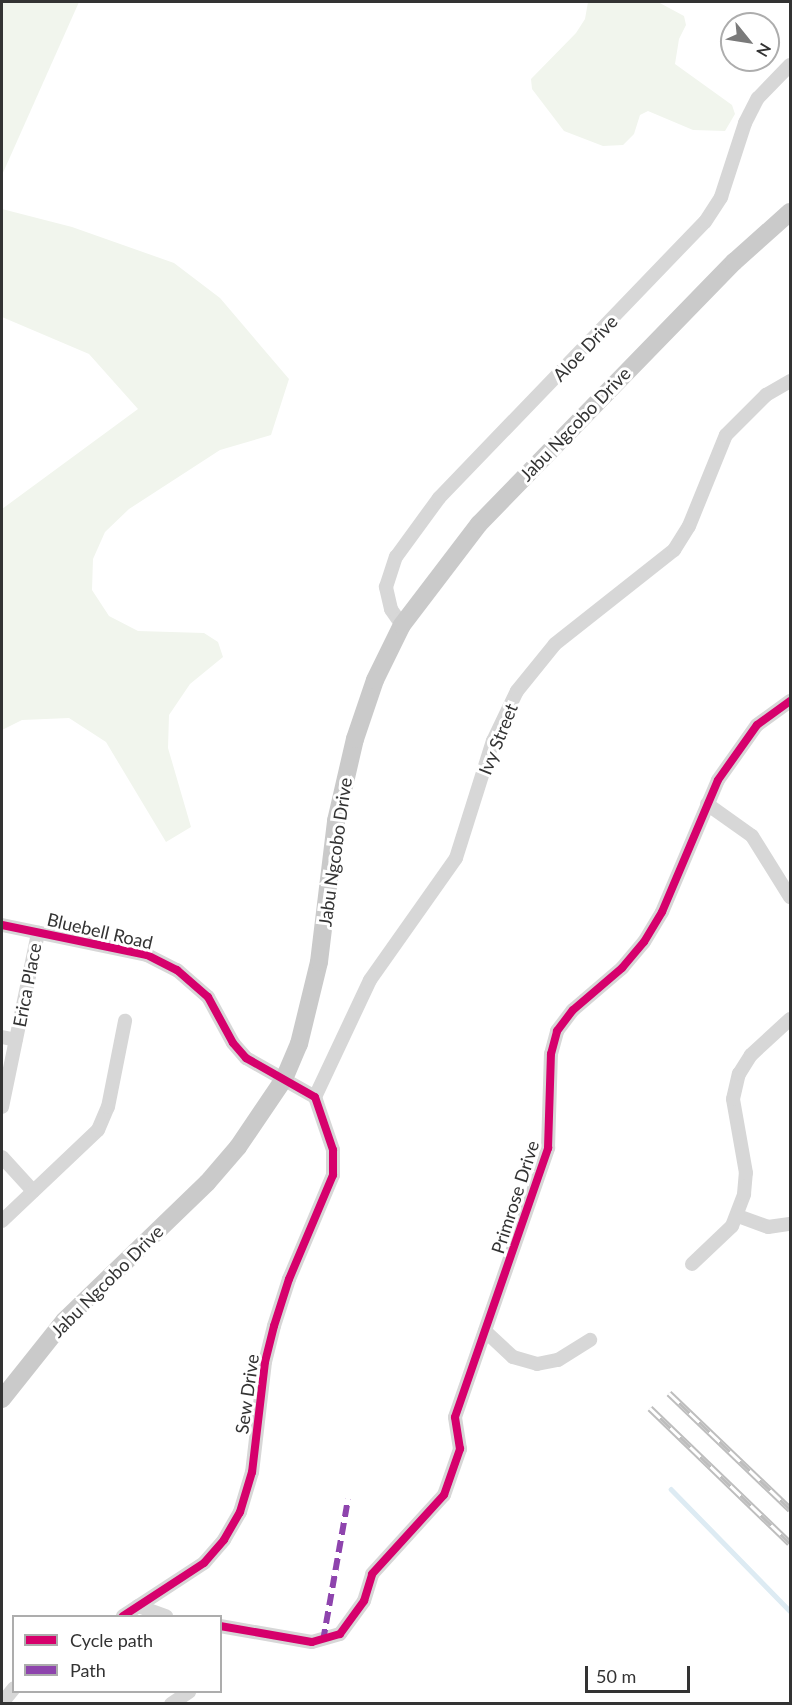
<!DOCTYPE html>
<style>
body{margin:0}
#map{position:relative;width:792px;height:1705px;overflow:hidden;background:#fff;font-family:Lato,sans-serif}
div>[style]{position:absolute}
.green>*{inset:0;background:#f1f5ed}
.stream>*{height:4.5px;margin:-2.25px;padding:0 2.25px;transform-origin:2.25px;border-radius:2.25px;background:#ddebf3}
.minor>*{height:14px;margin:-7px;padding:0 7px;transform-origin:7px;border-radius:7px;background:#d7d7d7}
.major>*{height:18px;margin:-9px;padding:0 9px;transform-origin:9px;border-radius:9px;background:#cacaca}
.rail>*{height:7px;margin-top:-3.5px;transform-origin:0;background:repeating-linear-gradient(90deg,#fff 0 14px,#bebebe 0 28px);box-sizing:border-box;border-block:2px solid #bebebe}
.quiet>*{height:6px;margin-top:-3px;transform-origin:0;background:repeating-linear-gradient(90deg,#8e44ad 0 12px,transparent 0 18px)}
.cycleway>*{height:8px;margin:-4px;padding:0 4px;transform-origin:4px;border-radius:4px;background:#d6006c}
span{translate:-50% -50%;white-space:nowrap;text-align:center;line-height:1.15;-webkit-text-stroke:6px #fff;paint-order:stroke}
.street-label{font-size:18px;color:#333}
.frame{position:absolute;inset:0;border:3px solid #333;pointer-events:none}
.legend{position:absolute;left:12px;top:1615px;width:210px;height:78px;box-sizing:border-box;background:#fff;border:2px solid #adadad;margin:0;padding:8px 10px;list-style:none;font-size:18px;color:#333}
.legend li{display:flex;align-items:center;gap:12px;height:30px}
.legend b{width:30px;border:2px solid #adadad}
.north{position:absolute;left:720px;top:12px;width:60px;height:60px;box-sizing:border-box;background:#fff;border:2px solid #adadad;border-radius:50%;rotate:120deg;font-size:16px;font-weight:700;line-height:24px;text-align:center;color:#333}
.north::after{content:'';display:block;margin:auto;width:21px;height:27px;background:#7a7a7a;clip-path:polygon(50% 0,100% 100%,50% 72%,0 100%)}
.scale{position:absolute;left:585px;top:1666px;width:105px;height:27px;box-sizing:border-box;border:3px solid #333;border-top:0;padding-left:8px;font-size:18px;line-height:21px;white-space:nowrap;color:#333;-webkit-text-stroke:4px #fff;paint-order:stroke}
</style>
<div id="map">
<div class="green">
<i style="clip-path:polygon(2px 2px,79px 2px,2px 175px)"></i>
<i style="clip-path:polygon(588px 2px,658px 2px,684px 16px,686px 25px,679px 39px,675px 64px,732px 105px,735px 114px,725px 131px,693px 130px,648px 111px,640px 115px,634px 134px,623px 145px,603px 146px,564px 131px,532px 89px,531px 79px,576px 33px,585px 19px)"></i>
<i style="clip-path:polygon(2px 209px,72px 227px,174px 263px,220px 298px,289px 379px,271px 435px,220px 450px,129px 509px,105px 532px,93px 559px,92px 590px,109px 616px,138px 631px,204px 633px,218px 642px,223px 657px,190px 684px,169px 715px,168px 748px,191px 827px,166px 842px,106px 742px,69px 718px,22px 720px,2px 730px,2px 509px,138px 409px,89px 354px,2px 317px)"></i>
</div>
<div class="stream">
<i style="left:671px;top:1489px;width:170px;rotate:45.7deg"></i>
</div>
<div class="minor">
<i style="left:402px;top:625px;width:19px;rotate:-125deg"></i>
<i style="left:391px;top:609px;width:23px;rotate:-103deg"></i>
<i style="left:386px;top:587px;width:32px;rotate:-72deg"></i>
<i style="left:396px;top:557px;width:73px;rotate:-53.9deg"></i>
<i style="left:439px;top:498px;width:383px;rotate:-46.1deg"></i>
<i style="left:705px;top:222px;width:30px;rotate:-57deg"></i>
<i style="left:721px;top:197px;width:78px;rotate:-72deg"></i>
<i style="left:745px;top:123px;width:28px;rotate:-63deg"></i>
<i style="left:758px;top:98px;width:46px;rotate:-45.9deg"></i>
<i style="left:707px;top:804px;width:55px;rotate:35.4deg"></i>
<i style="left:752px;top:836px;width:72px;rotate:58.1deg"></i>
<i style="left:2px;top:925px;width:148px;rotate:11.7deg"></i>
<i style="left:147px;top:955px;width:34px;rotate:27deg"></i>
<i style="left:177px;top:970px;width:41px;rotate:41.1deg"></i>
<i style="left:208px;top:997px;width:52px;rotate:61.5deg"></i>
<i style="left:233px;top:1043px;width:20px;rotate:49deg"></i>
<i style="left:246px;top:1058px;width:79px;rotate:29.5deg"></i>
<i style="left:315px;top:1097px;width:56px;rotate:71.2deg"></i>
<i style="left:333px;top:1150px;width:25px;rotate:90deg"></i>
<i style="left:333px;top:1175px;width:113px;rotate:112.9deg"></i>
<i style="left:289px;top:1279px;width:49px;rotate:107.7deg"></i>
<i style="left:274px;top:1326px;width:37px;rotate:104deg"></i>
<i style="left:265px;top:1362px;width:111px;rotate:96.7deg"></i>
<i style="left:252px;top:1472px;width:42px;rotate:106.7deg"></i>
<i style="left:240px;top:1512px;width:32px;rotate:120deg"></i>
<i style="left:224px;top:1540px;width:30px;rotate:131deg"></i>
<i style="left:204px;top:1563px;width:97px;rotate:146.8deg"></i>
<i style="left:2px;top:1037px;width:14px;rotate:12deg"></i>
<i style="left:315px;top:1097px;width:129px;rotate:-64.8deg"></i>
<i style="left:370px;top:980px;width:149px;rotate:-54.8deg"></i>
<i style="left:456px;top:858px;width:123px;rotate:-72.5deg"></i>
<i style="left:493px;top:741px;width:55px;rotate:-64.4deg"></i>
<i style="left:517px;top:691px;width:60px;rotate:-51deg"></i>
<i style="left:555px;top:644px;width:152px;rotate:-38.3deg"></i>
<i style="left:674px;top:550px;width:28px;rotate:-58deg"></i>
<i style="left:689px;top:526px;width:98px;rotate:-67.9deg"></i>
<i style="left:726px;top:435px;width:57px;rotate:-45deg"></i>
<i style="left:766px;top:395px;width:28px;rotate:-30deg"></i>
<i style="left:2px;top:1107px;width:178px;rotate:-78.3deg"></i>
<i style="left:2px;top:1157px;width:46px;rotate:47.6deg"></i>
<i style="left:738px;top:1216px;width:32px;rotate:20deg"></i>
<i style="left:768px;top:1227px;width:22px;rotate:-8deg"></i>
<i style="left:2px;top:1221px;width:132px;rotate:-43.5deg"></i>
<i style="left:98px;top:1130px;width:25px;rotate:-67deg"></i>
<i style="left:108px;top:1107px;width:88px;rotate:-78.8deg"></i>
<i style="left:692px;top:1264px;width:55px;rotate:-43.5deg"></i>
<i style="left:732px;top:1226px;width:34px;rotate:-69deg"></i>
<i style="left:744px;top:1194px;width:21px;rotate:-85deg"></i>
<i style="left:746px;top:1173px;width:75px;rotate:-100deg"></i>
<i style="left:733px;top:1099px;width:26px;rotate:-77deg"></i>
<i style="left:739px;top:1074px;width:22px;rotate:-58deg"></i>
<i style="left:751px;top:1055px;width:53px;rotate:-42.7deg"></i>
<i style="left:485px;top:1331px;width:38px;rotate:43deg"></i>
<i style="left:513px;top:1357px;width:25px;rotate:16deg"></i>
<i style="left:537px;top:1364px;width:21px;rotate:-11deg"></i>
<i style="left:558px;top:1360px;width:38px;rotate:-32deg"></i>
<i style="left:138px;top:1606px;width:30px;rotate:20deg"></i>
<i style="left:220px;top:1626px;width:93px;rotate:9.9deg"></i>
<i style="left:312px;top:1642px;width:29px;rotate:-16deg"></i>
<i style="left:340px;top:1634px;width:41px;rotate:-54deg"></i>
<i style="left:364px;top:1601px;width:28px;rotate:-73deg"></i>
<i style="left:372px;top:1574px;width:107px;rotate:-47.7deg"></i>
<i style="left:444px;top:1495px;width:49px;rotate:-70.8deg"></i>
<i style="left:460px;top:1449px;width:32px;rotate:-99deg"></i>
<i style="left:455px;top:1417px;width:285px;rotate:-70.9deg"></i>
<i style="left:548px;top:1148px;width:94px;rotate:-88.2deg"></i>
<i style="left:551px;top:1054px;width:24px;rotate:-75deg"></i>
<i style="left:557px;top:1031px;width:26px;rotate:-53deg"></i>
<i style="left:573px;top:1010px;width:65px;rotate:-40.6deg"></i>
<i style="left:622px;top:968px;width:34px;rotate:-50deg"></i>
<i style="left:644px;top:942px;width:35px;rotate:-59deg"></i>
<i style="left:662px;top:912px;width:143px;rotate:-67deg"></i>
<i style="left:718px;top:780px;width:67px;rotate:-54.7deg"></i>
<i style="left:757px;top:725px;width:41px;rotate:-36deg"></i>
<i style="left:2px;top:1703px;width:19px;rotate:-51deg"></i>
<i style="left:171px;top:1704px;width:22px;rotate:-34deg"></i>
</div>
<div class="major">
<i style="left:2px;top:1399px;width:100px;rotate:-51.5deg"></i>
<i style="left:64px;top:1321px;width:199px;rotate:-44deg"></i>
<i style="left:207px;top:1183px;width:48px;rotate:-49.3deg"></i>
<i style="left:238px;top:1147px;width:82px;rotate:-55.9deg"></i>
<i style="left:284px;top:1079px;width:38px;rotate:-67deg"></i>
<i style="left:299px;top:1044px;width:84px;rotate:-76.3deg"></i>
<i style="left:319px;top:962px;width:142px;rotate:-83.1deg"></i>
<i style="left:336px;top:821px;width:84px;rotate:-77deg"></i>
<i style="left:355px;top:739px;width:62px;rotate:-71.3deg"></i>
<i style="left:375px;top:680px;width:61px;rotate:-63.9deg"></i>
<i style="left:402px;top:625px;width:127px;rotate:-52.7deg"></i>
<i style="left:479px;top:524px;width:366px;rotate:-45.8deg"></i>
<i style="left:734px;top:262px;width:75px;rotate:-41.8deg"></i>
</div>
<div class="rail">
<i style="left:669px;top:1393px;width:168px;rotate:43.8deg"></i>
<i style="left:650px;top:1408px;width:194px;rotate:44deg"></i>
</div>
<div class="quiet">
<i style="left:323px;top:1641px;width:144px;rotate:-80deg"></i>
</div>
<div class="cycleway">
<i style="left:2px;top:925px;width:148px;rotate:11.7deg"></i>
<i style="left:147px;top:955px;width:34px;rotate:27deg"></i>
<i style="left:177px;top:970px;width:41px;rotate:41.1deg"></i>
<i style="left:208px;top:997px;width:52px;rotate:61.5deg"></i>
<i style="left:233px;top:1043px;width:20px;rotate:49deg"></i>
<i style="left:246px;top:1058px;width:79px;rotate:29.5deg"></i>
<i style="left:315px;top:1097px;width:56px;rotate:71.2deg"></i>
<i style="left:333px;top:1150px;width:25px;rotate:90deg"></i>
<i style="left:333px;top:1175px;width:113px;rotate:112.9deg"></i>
<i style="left:289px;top:1279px;width:49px;rotate:107.7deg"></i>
<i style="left:274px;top:1326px;width:37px;rotate:104deg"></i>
<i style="left:265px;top:1362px;width:111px;rotate:96.7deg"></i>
<i style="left:252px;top:1472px;width:42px;rotate:106.7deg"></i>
<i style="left:240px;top:1512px;width:32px;rotate:120deg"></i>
<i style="left:224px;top:1540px;width:30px;rotate:131deg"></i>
<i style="left:204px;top:1563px;width:97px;rotate:146.8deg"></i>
<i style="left:220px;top:1626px;width:93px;rotate:9.9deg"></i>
<i style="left:312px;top:1642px;width:29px;rotate:-16deg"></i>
<i style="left:340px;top:1634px;width:41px;rotate:-54deg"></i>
<i style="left:364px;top:1601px;width:28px;rotate:-73deg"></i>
<i style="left:372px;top:1574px;width:107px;rotate:-47.7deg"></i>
<i style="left:444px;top:1495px;width:49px;rotate:-70.8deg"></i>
<i style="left:460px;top:1449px;width:32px;rotate:-99deg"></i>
<i style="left:455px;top:1417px;width:285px;rotate:-70.9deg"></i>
<i style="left:548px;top:1148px;width:94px;rotate:-88.2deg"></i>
<i style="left:551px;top:1054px;width:24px;rotate:-75deg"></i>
<i style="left:557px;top:1031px;width:26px;rotate:-53deg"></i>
<i style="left:573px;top:1010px;width:65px;rotate:-40.6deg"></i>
<i style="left:622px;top:968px;width:34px;rotate:-50deg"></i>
<i style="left:644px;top:942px;width:35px;rotate:-59deg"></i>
<i style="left:662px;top:912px;width:143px;rotate:-67deg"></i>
<i style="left:718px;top:780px;width:67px;rotate:-54.7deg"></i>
<i style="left:757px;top:725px;width:41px;rotate:-36deg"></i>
</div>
<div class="street-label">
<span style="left:585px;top:348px;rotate:-46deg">Aloe Drive</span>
<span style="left:575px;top:424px;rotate:-46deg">Jabu Ngcobo Drive</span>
<span style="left:498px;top:739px;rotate:-68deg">Ivy Street</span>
<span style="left:335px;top:852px;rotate:-82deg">Jabu Ngcobo Drive</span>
<span style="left:100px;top:931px;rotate:13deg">Bluebell Road</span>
<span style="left:27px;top:985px;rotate:-79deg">Erica Place</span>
<span style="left:515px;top:1197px;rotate:-72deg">Primrose Drive</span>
<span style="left:107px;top:1281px;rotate:-45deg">Jabu Ngcobo Drive</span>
<span style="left:247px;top:1394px;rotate:-82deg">Sew Drive</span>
</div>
<div class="frame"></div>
<ul class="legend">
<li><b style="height:8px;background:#d6006c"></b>Cycle path</li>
<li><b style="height:8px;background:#8e44ad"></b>Path</li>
</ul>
<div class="north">N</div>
<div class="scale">50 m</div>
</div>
